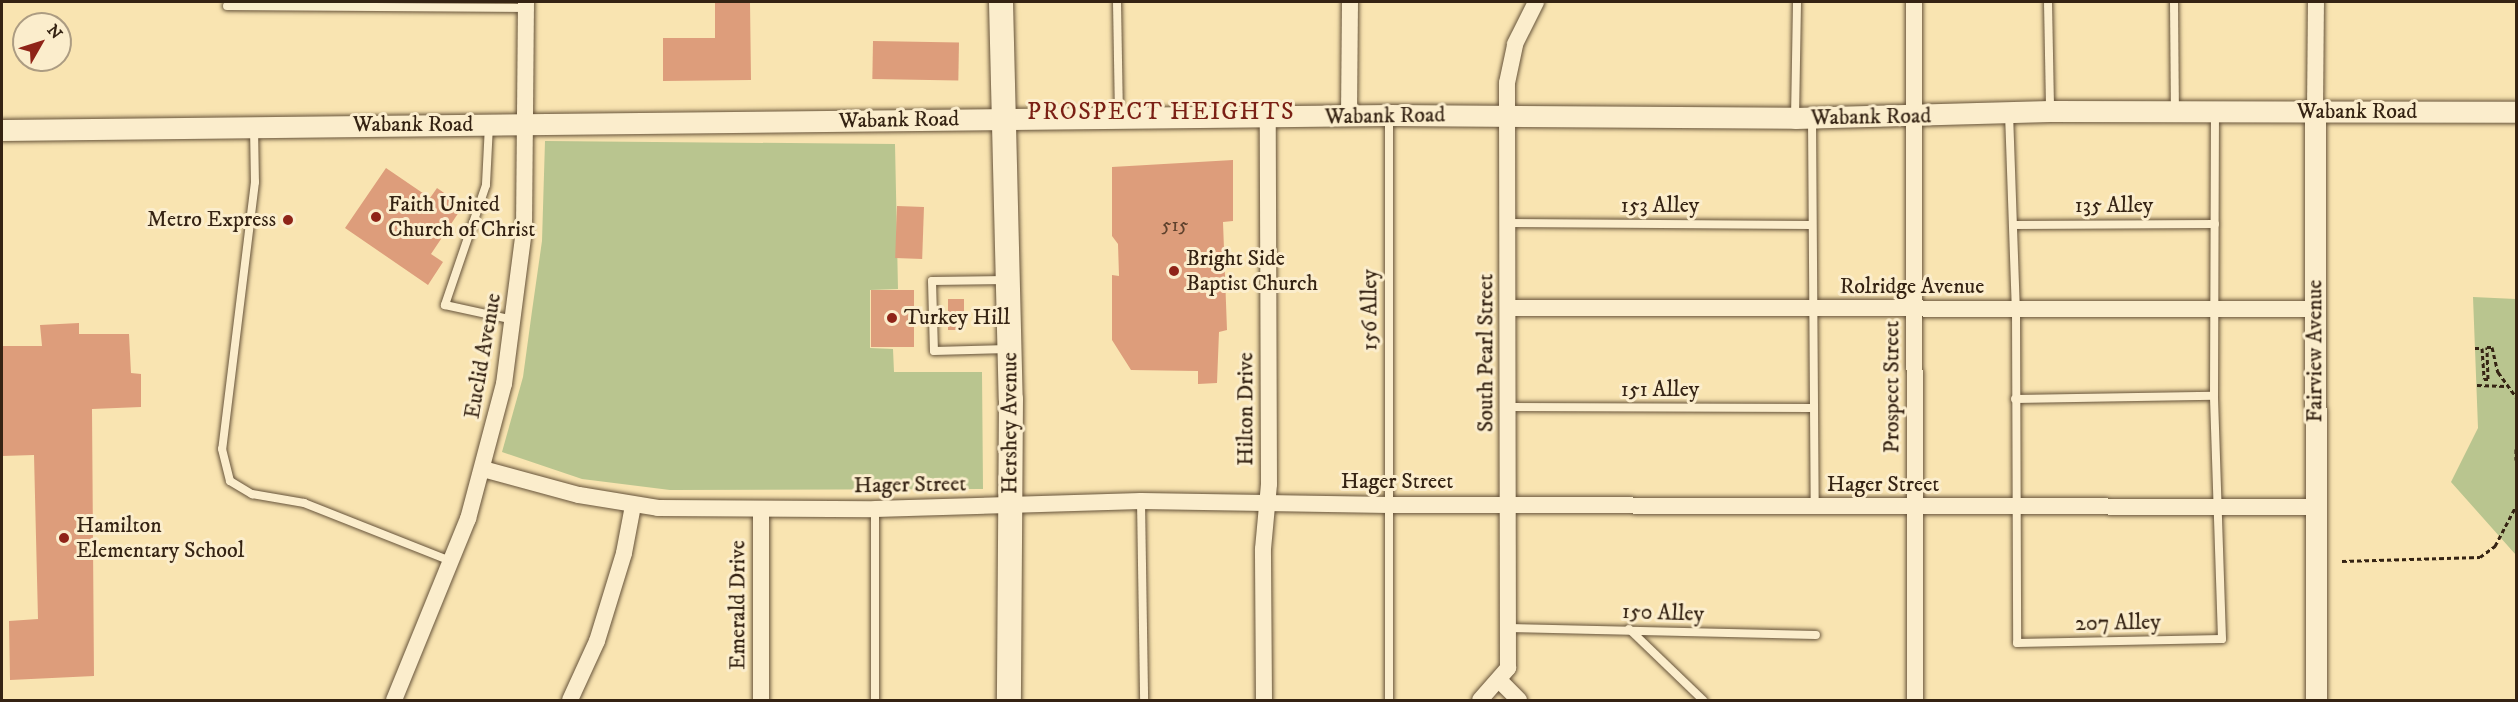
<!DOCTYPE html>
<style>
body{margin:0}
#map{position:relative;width:2518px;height:702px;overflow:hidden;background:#f9e4b1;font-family:"IM FELL DW Pica",serif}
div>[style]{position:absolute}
.green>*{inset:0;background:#b9c58f}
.building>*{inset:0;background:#dd9d7b;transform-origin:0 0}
.path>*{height:3px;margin-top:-1.5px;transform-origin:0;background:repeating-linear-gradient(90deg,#352313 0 4.5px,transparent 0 7.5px)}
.roads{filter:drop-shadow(0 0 2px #66533a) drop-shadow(0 0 2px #66533a)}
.service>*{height:8px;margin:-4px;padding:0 4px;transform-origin:4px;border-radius:4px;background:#fbedcc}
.minor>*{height:16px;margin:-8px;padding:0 8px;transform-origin:8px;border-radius:8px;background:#fbedcc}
.tertiary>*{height:21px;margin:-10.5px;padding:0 10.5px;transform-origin:10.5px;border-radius:10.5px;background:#fbedcc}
.secondary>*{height:24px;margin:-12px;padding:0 12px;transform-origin:12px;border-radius:12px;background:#fbedcc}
.dots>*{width:16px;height:16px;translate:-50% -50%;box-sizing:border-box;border:3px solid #fbedcc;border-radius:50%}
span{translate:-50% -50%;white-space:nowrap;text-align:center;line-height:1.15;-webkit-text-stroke:6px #fbedcc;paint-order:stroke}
.number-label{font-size:20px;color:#5f422d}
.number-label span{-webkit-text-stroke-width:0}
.street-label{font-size:22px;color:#352313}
.poi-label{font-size:22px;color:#352313}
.left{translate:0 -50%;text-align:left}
.right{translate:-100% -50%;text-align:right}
.neighbourhood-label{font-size:24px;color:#7a1f14;letter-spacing:1.5px}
.frame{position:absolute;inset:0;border:3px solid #352313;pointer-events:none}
.north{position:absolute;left:12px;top:12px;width:60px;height:60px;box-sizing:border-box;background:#fbedcc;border:2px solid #ac9c82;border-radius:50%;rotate:51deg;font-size:16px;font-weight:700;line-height:24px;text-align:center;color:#352313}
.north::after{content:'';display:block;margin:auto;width:21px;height:27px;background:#8f2418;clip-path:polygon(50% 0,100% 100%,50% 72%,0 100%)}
</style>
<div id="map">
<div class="green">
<i style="clip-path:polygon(545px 141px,895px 144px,898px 289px,870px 290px,870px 348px,893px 349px,894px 372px,982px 372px,983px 489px,670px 490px,582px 479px,502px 452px,523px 377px,532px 311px,542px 241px)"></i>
<i style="clip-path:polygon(2473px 297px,2516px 299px,2516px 555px,2451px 482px,2478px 428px)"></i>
</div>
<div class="building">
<i style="clip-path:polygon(715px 2px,750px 2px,751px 80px,663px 81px,663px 38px,715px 38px)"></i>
<i style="left:873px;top:41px;width:86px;height:38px;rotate:1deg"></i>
<i style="clip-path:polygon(1233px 160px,1233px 221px,1223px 222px,1227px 330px,1219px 332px,1217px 383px,1198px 384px,1198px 371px,1131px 370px,1112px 340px,1112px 275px,1119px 276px,1118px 244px,1112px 236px,1112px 167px)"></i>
<i style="clip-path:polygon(386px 168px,430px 198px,437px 188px,463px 206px,431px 254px,443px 262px,428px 285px,345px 228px)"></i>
<i style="left:897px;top:206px;width:27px;height:52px;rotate:2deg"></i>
<i style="left:871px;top:290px;width:43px;height:57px"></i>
<i style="left:948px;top:299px;width:16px;height:31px"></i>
<i style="clip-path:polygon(79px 323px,79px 334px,129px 334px,131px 373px,141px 374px,141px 407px,92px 409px,94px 676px,10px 680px,9px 621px,38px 619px,34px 455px,2px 456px,2px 346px,42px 346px,40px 325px)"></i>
</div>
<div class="path">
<i style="left:2475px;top:348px;width:7px"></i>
<i style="left:2482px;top:348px;width:31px;rotate:86deg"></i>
<i style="left:2484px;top:379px;width:4px"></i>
<i style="left:2488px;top:379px;width:32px;rotate:-92deg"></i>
<i style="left:2487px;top:347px;width:5px"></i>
<i style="left:2492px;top:347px;width:26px;rotate:77deg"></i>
<i style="left:2498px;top:372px;width:31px;rotate:54deg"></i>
<i style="left:2477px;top:385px;width:28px;rotate:2deg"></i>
<i style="left:2516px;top:449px;width:11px;rotate:90deg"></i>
<i style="left:2342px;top:561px;width:138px;rotate:-1.7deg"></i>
<i style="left:2480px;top:557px;width:19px;rotate:-36deg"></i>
<i style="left:2495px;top:546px;width:45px;rotate:-62.3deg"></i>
</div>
<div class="roads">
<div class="service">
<i style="left:1117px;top:2px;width:116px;rotate:89deg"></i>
<i style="left:2048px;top:2px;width:109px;rotate:88.9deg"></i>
<i style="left:2174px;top:2px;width:108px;rotate:89.5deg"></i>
<i style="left:227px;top:6px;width:299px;rotate:0.4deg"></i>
<i style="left:2009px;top:113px;width:196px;rotate:88deg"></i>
<i style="left:2016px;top:309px;width:334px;rotate:89.8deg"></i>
<i style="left:2017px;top:643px;width:205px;rotate:-1.1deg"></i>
<i style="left:2222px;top:639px;width:243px;rotate:-91.9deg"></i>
<i style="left:2214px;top:396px;width:282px;rotate:-89.8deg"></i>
<i style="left:1389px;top:116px;width:584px;rotate:90deg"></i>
<i style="left:1795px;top:118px;width:116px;rotate:-89deg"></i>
<i style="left:1812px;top:118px;width:389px;rotate:89.6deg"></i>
<i style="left:489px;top:125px;width:60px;rotate:92.9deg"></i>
<i style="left:486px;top:185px;width:127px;rotate:108.9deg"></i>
<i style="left:445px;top:305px;width:71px;rotate:12.3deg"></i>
<i style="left:254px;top:127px;width:55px;rotate:89deg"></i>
<i style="left:255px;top:182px;width:269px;rotate:97deg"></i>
<i style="left:222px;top:449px;width:33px;rotate:76deg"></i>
<i style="left:230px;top:481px;width:26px;rotate:31deg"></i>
<i style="left:252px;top:494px;width:53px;rotate:9.8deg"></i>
<i style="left:304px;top:503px;width:160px;rotate:21.6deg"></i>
<i style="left:1508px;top:223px;width:304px;rotate:0.4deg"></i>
<i style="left:2014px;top:225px;width:201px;rotate:-0.3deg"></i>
<i style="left:1007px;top:280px;width:75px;rotate:179.2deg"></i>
<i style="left:932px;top:281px;width:70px;rotate:88.4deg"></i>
<i style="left:934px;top:351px;width:74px;rotate:-1.5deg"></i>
<i style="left:2015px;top:399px;width:199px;rotate:-0.9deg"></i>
<i style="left:1508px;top:407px;width:304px;rotate:0.2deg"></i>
<i style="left:1141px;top:501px;width:199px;rotate:89.1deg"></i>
<i style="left:875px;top:509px;width:191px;rotate:90deg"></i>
<i style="left:1509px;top:628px;width:307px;rotate:1.3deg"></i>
<i style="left:1629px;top:629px;width:103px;rotate:43.8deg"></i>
</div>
<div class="minor">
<i style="left:1914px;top:2px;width:698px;rotate:89.92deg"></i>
<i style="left:2315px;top:112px;width:110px;rotate:-89.5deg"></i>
<i style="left:1349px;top:116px;width:114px;rotate:-89.5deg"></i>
<i style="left:1509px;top:308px;width:805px;rotate:0.07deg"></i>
<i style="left:483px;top:469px;width:99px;rotate:15.2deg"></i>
<i style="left:579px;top:495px;width:80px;rotate:9.3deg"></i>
<i style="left:658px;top:508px;width:217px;rotate:0.3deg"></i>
<i style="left:875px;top:509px;width:266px;rotate:-1.7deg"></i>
<i style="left:1141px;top:501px;width:248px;rotate:0.9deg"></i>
<i style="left:1389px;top:505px;width:927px;rotate:0.12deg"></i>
<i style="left:761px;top:509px;width:191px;rotate:90deg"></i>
<i style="left:1500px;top:681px;width:27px;rotate:45deg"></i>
<i style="left:394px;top:700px;width:196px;rotate:-67.8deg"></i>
<i style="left:468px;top:519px;width:140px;rotate:-75.1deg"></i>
<i style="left:504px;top:384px;width:155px;rotate:-82.6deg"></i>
<i style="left:524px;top:230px;width:228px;rotate:-89.5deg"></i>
<i style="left:570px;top:700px;width:65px;rotate:-65.4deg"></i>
<i style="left:597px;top:641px;width:92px;rotate:-72.9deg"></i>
<i style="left:624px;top:553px;width:48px;rotate:-79.2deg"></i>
<i style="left:1264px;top:700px;width:151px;rotate:-90.4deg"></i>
<i style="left:1263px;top:549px;width:65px;rotate:-84.7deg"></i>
<i style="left:1269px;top:484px;width:367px;rotate:-90.2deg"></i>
<i style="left:1480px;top:700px;width:43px;rotate:-48.8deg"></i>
<i style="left:1508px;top:668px;width:585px;rotate:-90.1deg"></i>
<i style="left:1507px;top:83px;width:40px;rotate:-78deg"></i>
<i style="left:1515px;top:44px;width:47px;rotate:-63.4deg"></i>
</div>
<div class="tertiary">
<i style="left:2315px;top:112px;width:588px;rotate:89.9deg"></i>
<i style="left:2px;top:130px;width:1387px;rotate:-0.62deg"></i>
<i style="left:1389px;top:115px;width:406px;rotate:0.4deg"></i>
<i style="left:1795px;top:118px;width:255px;rotate:-1.6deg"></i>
<i style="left:2050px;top:111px;width:466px;rotate:0.1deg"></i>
</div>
<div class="secondary">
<i style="left:1001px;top:2px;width:397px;rotate:88.6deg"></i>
<i style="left:1011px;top:399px;width:301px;rotate:90.4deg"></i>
</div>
</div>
<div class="dots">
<i style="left:376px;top:217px;background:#8f2418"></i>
<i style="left:288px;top:220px;background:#8f2418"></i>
<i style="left:1174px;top:271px;background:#8f2418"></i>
<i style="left:892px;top:318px;background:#8f2418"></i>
<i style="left:64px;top:538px;background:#8f2418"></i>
</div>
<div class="number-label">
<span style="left:1175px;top:225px">515</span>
</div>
<div class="street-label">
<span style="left:2357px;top:112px">Wabank Road</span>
<span style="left:1385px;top:116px;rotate:-1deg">Wabank Road</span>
<span style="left:1871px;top:117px;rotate:-1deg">Wabank Road</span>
<span style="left:899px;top:120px;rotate:-1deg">Wabank Road</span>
<span style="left:413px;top:125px">Wabank Road</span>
<span style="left:1660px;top:206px">153 Alley</span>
<span style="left:2114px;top:206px">135 Alley</span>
<span style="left:1912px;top:287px">Rolridge Avenue</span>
<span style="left:1370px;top:310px;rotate:-90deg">156 Alley</span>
<span style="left:2315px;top:351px;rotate:-90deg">Fairview Avenue</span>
<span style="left:1486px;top:353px;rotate:-90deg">South Pearl Street</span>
<span style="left:483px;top:356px;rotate:-80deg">Euclid Avenue</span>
<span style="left:1892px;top:387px;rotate:-90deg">Prospect Street</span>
<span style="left:1660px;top:390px">151 Alley</span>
<span style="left:1246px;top:409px;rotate:-90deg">Hilton Drive</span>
<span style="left:1010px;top:423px;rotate:-90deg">Hershey Avenue</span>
<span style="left:1397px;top:482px">Hager Street</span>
<span style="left:910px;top:485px;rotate:-1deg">Hager Street</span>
<span style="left:1883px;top:485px">Hager Street</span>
<span style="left:738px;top:605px;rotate:-90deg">Emerald Drive</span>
<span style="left:1663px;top:613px;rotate:2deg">150 Alley</span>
<span style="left:2118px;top:623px;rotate:-1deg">207 Alley</span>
</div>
<div class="poi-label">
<span class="left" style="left:388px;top:217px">Faith United<br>Church of Christ</span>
<span class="right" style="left:276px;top:220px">Metro Express</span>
<span class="left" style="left:1186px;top:271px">Bright Side<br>Baptist Church</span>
<span class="left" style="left:904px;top:318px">Turkey Hill</span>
<span class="left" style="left:76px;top:538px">Hamilton<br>Elementary School</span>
</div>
<div class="neighbourhood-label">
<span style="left:1161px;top:113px">PROSPECT HEIGHTS</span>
</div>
<div class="frame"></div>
<div class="north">N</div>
</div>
